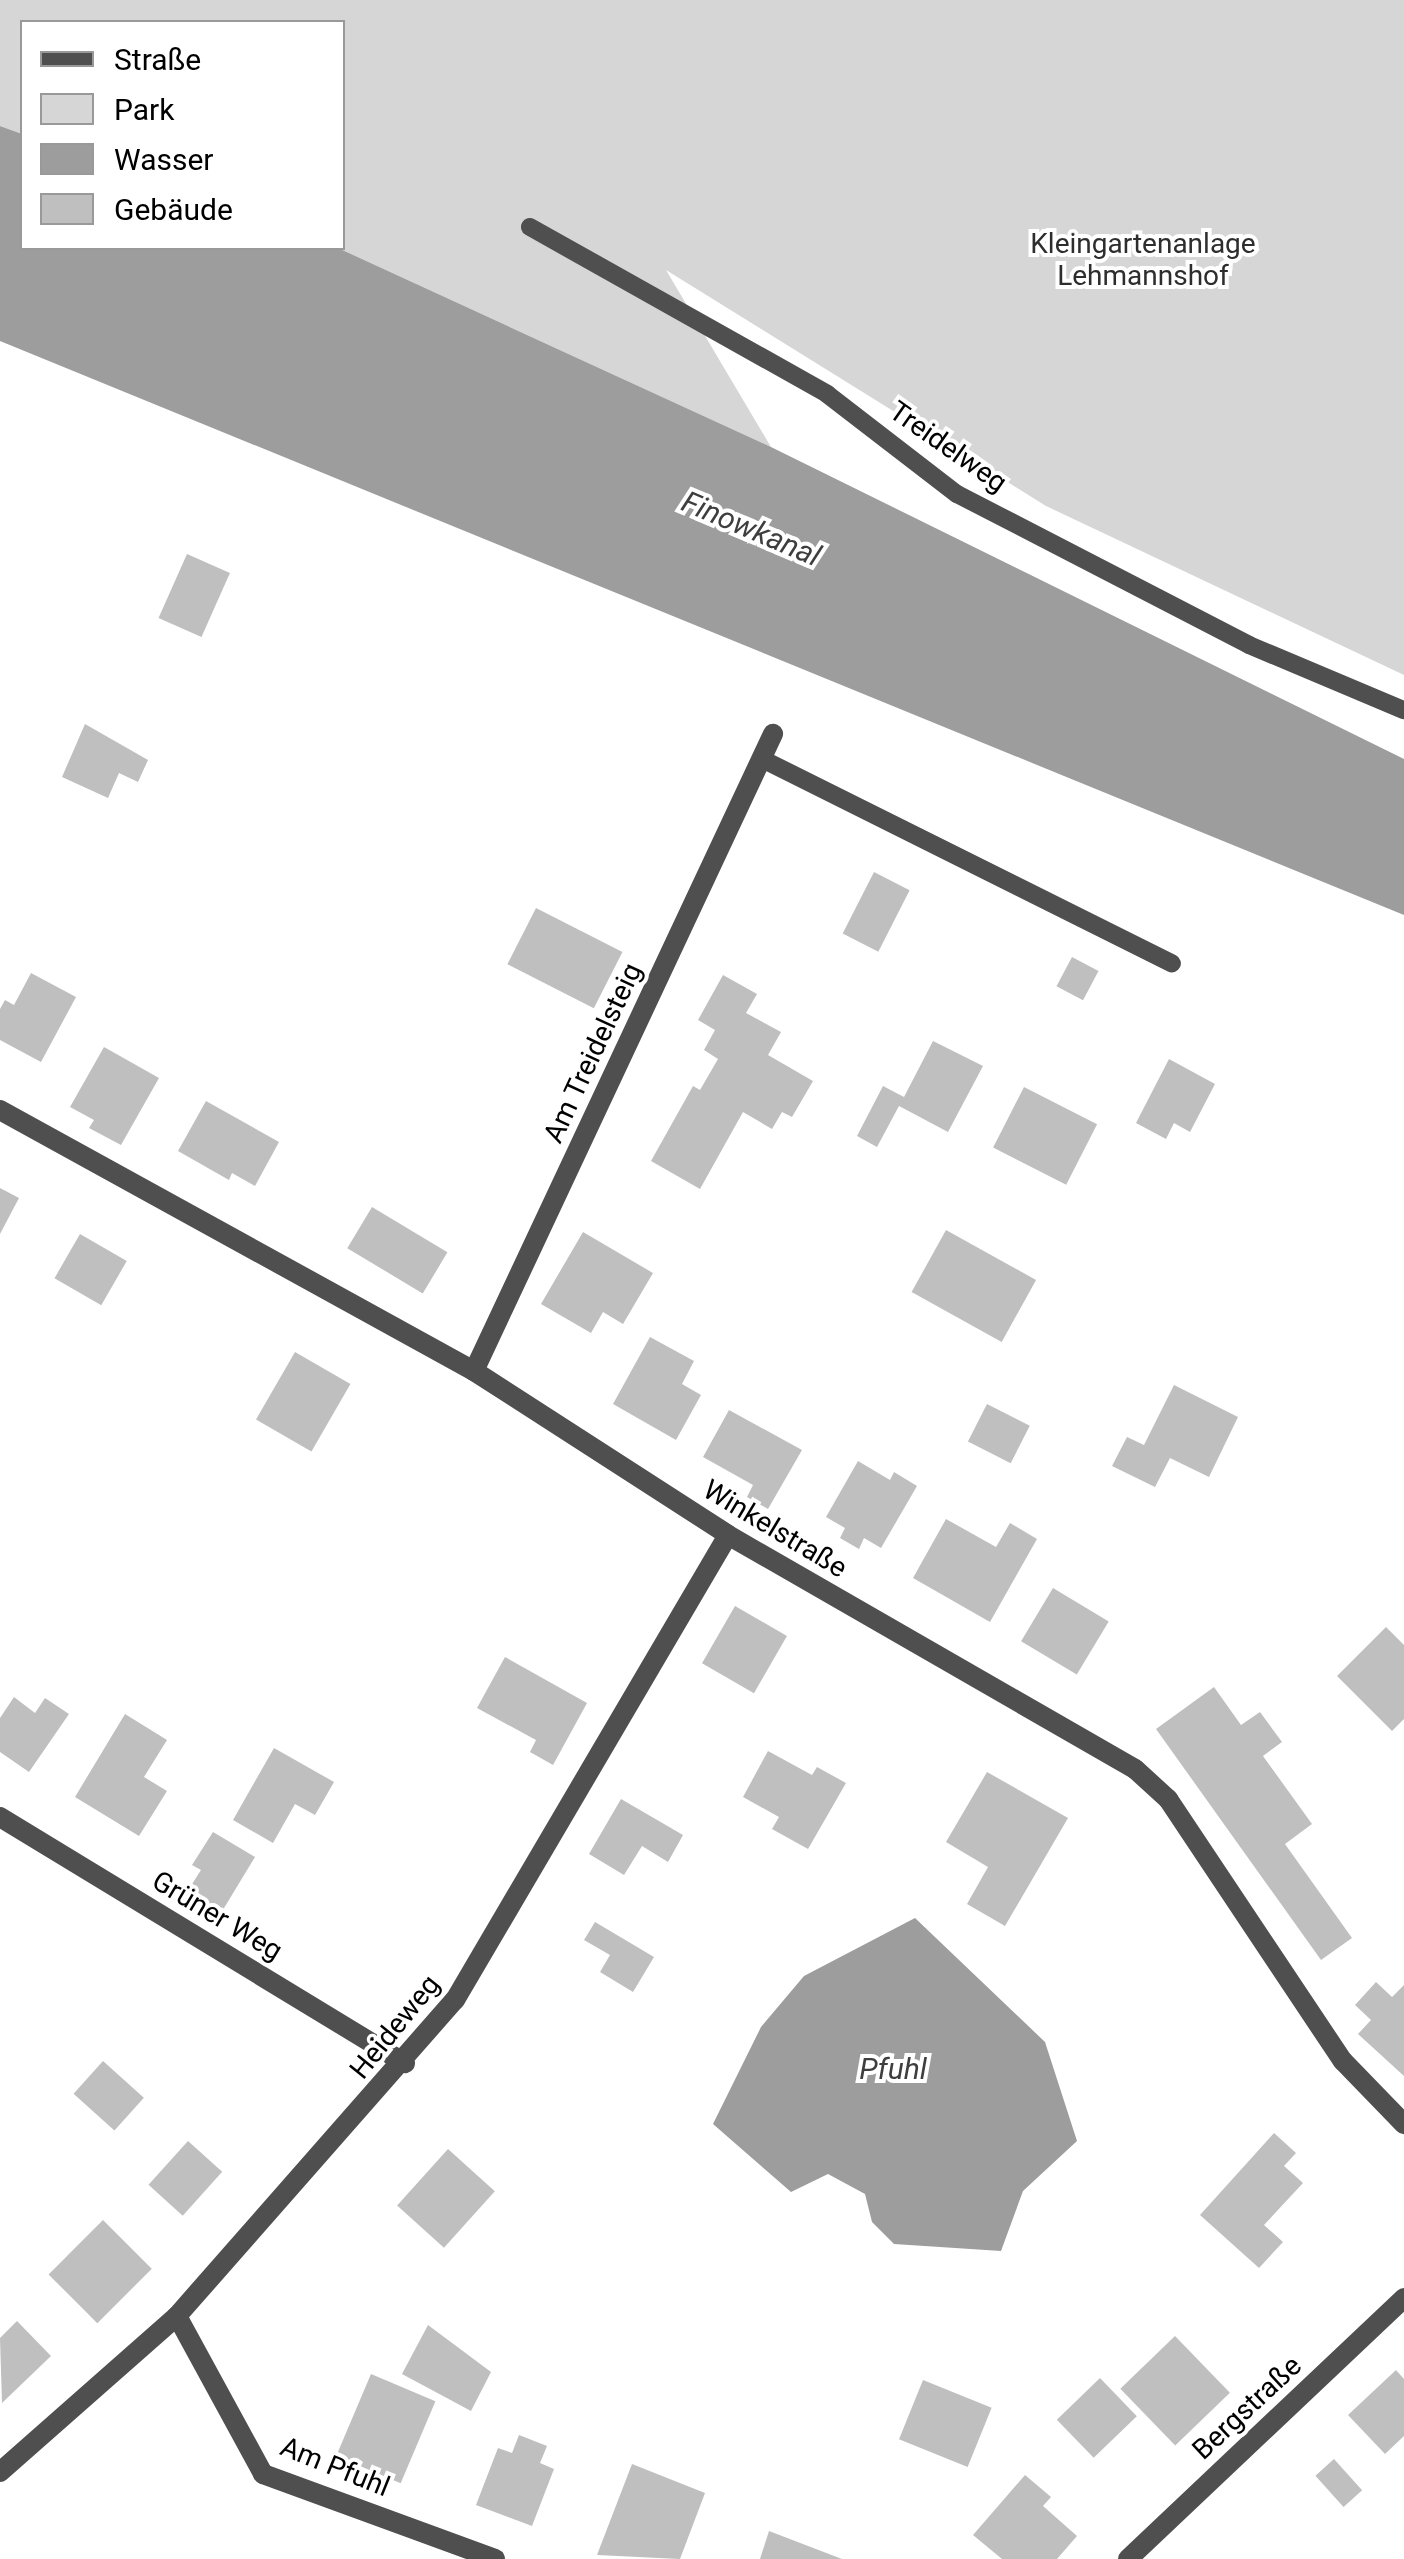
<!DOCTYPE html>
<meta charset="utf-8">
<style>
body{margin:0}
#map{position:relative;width:1404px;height:2559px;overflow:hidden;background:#fff;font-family:Roboto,sans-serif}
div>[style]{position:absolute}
.green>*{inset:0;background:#d6d6d6}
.water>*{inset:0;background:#9d9d9d}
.building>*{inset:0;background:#bfbfbf;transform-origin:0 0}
.service>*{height:18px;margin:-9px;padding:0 9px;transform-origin:9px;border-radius:9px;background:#4f4f4f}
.minor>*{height:20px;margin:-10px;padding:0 10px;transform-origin:10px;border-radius:10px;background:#4f4f4f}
span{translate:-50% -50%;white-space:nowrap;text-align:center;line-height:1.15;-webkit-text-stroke:8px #fff;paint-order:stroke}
.park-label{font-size:28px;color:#2d2d2d}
.street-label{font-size:28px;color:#000}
.water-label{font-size:30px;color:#3e3e3e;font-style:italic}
.legend{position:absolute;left:20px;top:20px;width:325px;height:230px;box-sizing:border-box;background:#fff;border:2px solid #999;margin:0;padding:12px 18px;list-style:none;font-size:30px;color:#000}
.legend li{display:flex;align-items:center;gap:20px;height:50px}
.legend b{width:50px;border:2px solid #999}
</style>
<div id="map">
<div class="green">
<i style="clip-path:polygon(0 0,1404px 0,1404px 675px,1046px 506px,666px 270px,771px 447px,338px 248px,342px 22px,22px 22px,22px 134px,0 126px)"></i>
</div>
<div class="water">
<i style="clip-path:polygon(0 126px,22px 134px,22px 248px,338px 248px,771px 447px,1404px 759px,1404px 915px,0 341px)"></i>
<i style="clip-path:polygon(915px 1918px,1045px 2042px,1077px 2141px,1023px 2191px,1001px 2251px,894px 2244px,872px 2222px,865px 2194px,828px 2174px,791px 2192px,713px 2124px,761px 2027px,804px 1976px)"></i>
</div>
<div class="building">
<i style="left:187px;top:554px;width:47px;height:70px;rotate:24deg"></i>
<i style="clip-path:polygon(85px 724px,148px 760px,138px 782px,119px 773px,108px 798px,62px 777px)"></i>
<i style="left:874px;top:872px;width:40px;height:69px;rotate:27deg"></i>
<i style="left:536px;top:908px;width:97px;height:63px;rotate:27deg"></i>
<i style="left:1072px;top:957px;width:30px;height:33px;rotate:28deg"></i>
<i style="clip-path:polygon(31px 973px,76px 997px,41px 1062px,0 1040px,0 1009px,5px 1000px,14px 1005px)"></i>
<i style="clip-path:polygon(723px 975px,757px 994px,746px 1013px,781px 1032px,768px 1055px,813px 1081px,792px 1117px,782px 1112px,772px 1129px,743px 1112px,700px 1189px,651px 1161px,693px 1086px,700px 1090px,718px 1059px,704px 1050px,715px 1030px,698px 1020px)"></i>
<i style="clip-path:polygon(933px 1041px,983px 1066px,948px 1132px,899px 1106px,877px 1147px,857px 1136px,883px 1086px,904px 1097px)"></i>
<i style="clip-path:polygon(104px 1047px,159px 1078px,121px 1145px,89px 1128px,94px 1120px,70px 1107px)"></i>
<i style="clip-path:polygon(1169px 1059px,1215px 1084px,1190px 1132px,1174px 1123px,1166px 1139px,1136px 1123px)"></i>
<i style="left:1024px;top:1087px;width:82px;height:68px;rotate:27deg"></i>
<i style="clip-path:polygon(206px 1101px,279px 1142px,255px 1186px,232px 1173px,229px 1180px,178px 1151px)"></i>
<i style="clip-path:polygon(0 1188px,19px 1198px,0 1234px)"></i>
<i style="left:372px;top:1207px;width:88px;height:48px;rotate:31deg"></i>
<i style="left:946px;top:1230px;width:103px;height:71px;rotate:29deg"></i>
<i style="clip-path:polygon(583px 1232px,653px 1273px,623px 1324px,603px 1312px,591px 1333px,541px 1304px)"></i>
<i style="left:80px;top:1234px;width:54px;height:51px;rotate:30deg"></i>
<i style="clip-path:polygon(650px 1337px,694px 1361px,682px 1384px,701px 1395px,676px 1440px,613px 1404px)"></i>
<i style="left:295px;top:1352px;width:64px;height:78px;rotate:30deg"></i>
<i style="clip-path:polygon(1174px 1385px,1238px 1417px,1209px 1477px,1170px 1458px,1155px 1487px,1112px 1466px,1127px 1437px,1144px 1445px)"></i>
<i style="left:987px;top:1404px;width:48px;height:42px;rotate:27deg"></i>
<i style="clip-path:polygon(729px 1410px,802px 1450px,768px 1509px,747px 1497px,753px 1485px,703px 1457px)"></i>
<i style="clip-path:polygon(858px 1461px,890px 1480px,894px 1472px,917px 1486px,881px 1548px,864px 1538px,859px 1549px,840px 1538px,845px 1528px,826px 1517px)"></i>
<i style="clip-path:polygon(946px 1519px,996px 1547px,1010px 1523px,1037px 1539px,990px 1622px,913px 1578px)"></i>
<i style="left:1053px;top:1588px;width:65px;height:62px;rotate:31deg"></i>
<i style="left:735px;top:1606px;width:60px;height:66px;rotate:30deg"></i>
<i style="clip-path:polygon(1386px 1627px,1404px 1645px,1404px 1719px,1392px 1731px,1337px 1676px)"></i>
<i style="clip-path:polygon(505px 1657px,587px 1703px,553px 1765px,530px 1752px,536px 1740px,477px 1708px)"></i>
<i style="clip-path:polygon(1214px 1687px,1241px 1725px,1260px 1712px,1282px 1742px,1263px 1756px,1312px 1824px,1285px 1844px,1352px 1938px,1321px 1960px,1156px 1729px)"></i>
<i style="clip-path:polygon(14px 1697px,35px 1713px,45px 1698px,69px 1714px,29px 1772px,0 1752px,0 1718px)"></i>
<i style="clip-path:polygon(125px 1714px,167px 1740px,144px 1777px,167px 1791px,139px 1836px,75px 1797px)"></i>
<i style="clip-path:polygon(274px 1748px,334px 1782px,315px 1815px,295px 1804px,273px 1843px,233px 1820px)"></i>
<i style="clip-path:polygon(768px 1751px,812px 1775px,817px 1767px,846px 1783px,808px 1849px,772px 1829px,779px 1817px,743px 1797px)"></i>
<i style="clip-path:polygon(987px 1772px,1068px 1818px,1005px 1926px,967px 1904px,988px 1867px,946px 1842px)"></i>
<i style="clip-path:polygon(621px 1799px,683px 1835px,668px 1862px,642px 1846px,624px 1875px,589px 1854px)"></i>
<i style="clip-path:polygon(213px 1832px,255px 1857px,221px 1913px,187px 1892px,201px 1870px,192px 1865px)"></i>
<i style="clip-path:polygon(595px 1922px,654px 1957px,633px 1992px,600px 1972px,610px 1955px,584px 1940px)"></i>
<i style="clip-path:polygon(1376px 1982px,1392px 1997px,1404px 1985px,1404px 2076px,1358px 2034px,1371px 2020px,1355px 2005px)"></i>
<i style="left:103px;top:2061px;width:55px;height:44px;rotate:42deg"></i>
<i style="clip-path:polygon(1274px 2133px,1296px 2153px,1284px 2166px,1303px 2183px,1264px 2225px,1283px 2242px,1259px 2268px,1200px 2215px)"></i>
<i style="left:188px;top:2141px;width:46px;height:59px;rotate:42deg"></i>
<i style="left:448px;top:2149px;width:63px;height:76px;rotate:42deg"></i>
<i style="left:103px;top:2220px;width:69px;height:77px;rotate:45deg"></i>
<i style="clip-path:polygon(17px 2321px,51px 2356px,2px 2403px,0 2338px)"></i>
<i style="clip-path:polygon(428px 2325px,491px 2372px,471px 2411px,402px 2374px)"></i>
<i style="left:1175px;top:2336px;width:79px;height:76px;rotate:46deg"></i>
<i style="clip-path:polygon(1396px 2370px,1404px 2379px,1404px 2436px,1385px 2454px,1348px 2415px)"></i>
<i style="left:371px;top:2374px;width:70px;height:89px;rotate:23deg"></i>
<i style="left:1100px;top:2378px;width:53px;height:60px;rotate:46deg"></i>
<i style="left:923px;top:2380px;width:74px;height:64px;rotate:22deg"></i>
<i style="clip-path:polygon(519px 2435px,547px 2446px,540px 2463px,554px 2469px,532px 2526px,476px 2505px,498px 2448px,512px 2453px)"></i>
<i style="left:1334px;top:2459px;width:42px;height:25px;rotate:48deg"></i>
<i style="clip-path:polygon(632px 2464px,705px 2493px,680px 2559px,597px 2555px)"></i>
<i style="clip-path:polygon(1025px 2475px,1051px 2497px,1043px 2506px,1077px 2536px,1057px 2559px,1002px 2559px,973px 2535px)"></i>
<i style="clip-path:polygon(769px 2531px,842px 2559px,760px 2559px)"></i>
</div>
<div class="service">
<i style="left:530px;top:227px;width:341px;rotate:29.3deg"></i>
<i style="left:827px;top:394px;width:164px;rotate:37.6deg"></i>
<i style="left:957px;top:494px;width:329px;rotate:27.3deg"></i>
<i style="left:1249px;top:645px;width:168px;rotate:22.8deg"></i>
<i style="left:762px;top:759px;width:458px;rotate:26.5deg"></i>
</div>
<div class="minor">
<i style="left:0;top:1110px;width:541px;rotate:28.84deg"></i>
<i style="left:474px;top:1371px;width:302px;rotate:32.8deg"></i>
<i style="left:728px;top:1535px;width:469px;rotate:29.9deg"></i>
<i style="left:1135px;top:1769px;width:45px;rotate:42.3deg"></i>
<i style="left:1168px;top:1799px;width:315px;rotate:56.3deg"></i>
<i style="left:1343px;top:2061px;width:88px;rotate:45.9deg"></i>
<i style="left:474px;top:1371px;width:704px;rotate:-64.86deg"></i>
<i style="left:0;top:1817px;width:474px;rotate:31.3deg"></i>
<i style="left:177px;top:2316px;width:180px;rotate:61.4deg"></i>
<i style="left:263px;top:2474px;width:247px;rotate:20.1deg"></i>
<i style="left:0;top:2472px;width:236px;rotate:-41.4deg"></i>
<i style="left:177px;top:2316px;width:421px;rotate:-48.7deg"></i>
<i style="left:455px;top:2000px;width:539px;rotate:-59.58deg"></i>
<i style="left:1128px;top:2559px;width:380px;rotate:-43.4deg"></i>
</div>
<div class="park-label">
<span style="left:1143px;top:260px">Kleingartenanlage<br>Lehmannshof</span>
</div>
<div class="street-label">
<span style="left:948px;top:447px;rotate:35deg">Treidelweg</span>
<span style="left:593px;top:1053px;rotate:-65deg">Am Treidelsteig</span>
<span style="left:775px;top:1529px;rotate:31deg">Winkelstraße</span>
<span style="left:217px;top:1916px;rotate:31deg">Grüner Weg</span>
<span style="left:395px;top:2027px;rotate:-51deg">Heideweg</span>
<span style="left:1247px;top:2408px;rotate:-43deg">Bergstraße</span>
<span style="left:335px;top:2467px;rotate:22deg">Am Pfuhl</span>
</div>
<div class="water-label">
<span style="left:751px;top:529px;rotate:23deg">Finowkanal</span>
<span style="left:893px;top:2069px">Pfuhl</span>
</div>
<ul class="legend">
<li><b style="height:12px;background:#4f4f4f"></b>Straße</li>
<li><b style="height:28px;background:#d6d6d6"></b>Park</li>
<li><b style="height:28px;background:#9d9d9d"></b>Wasser</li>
<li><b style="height:28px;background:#bfbfbf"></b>Gebäude</li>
</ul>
</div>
